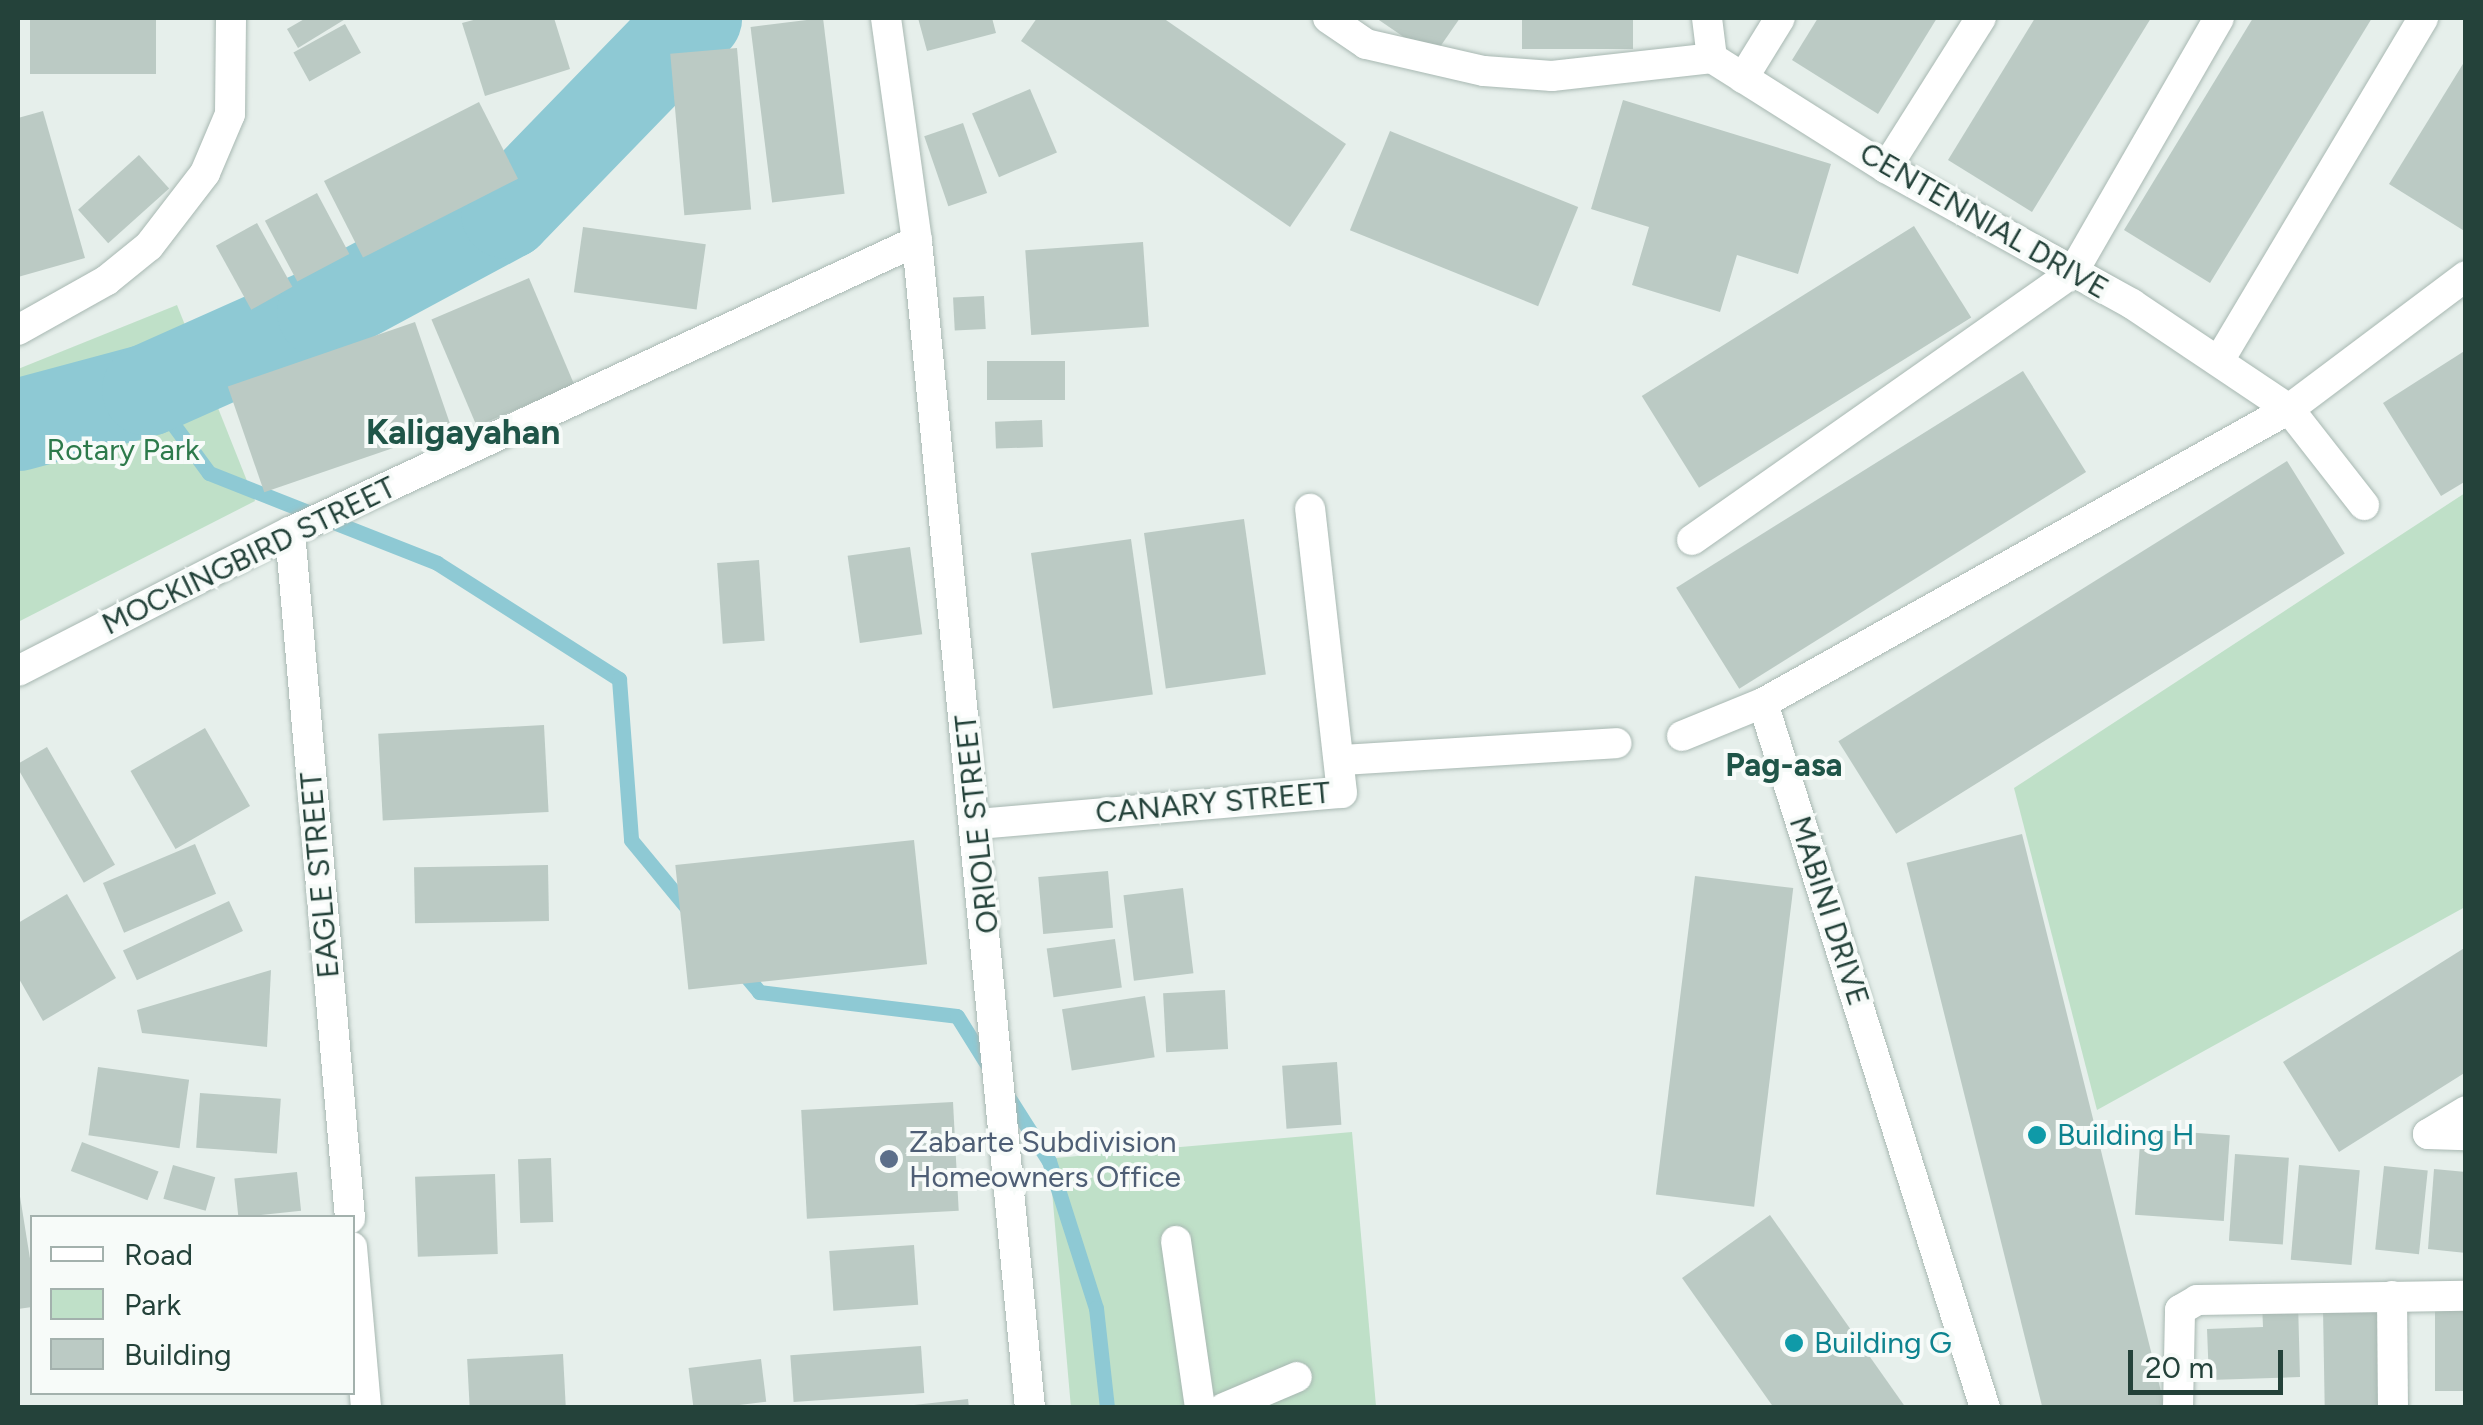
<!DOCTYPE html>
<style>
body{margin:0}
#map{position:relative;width:2483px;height:1425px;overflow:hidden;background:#e6efeb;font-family:Figtree,sans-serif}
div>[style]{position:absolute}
.green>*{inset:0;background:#bfe0c8;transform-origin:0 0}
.stream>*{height:15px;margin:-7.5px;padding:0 7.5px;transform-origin:7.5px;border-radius:7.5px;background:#8ec9d4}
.river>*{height:92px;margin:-46px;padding:0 46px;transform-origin:46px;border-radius:46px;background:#8ec9d4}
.building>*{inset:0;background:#bbcac4;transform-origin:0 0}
.roads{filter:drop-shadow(0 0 2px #a8b8b2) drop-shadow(0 0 2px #a8b8b2)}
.service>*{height:30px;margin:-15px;padding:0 15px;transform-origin:15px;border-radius:15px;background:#fff}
.minor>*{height:30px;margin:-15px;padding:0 15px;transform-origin:15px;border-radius:15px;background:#fff}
.tertiary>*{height:30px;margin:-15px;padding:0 15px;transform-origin:15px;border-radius:15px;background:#fff}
.dots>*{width:28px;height:28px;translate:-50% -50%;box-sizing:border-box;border:5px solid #f7fbf9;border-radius:50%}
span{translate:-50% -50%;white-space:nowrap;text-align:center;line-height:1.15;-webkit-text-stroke:8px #f7fbf9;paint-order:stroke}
.street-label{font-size:30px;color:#24423a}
.park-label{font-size:30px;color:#2d7a4b}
.culture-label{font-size:30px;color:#0d838f}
.left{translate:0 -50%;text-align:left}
.service-label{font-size:30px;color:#4e5e75}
.neighbourhood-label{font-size:32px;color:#1f5548;font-weight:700}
.quarter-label{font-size:35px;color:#1f5548;font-weight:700}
.frame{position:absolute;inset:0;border:20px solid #24423a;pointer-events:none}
.legend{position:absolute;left:30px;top:1215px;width:325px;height:180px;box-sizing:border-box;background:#f7fbf9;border:2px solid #a3b1ad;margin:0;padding:12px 18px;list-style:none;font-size:30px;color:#24423a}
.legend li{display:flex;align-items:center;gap:20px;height:50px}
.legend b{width:50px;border:2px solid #a3b1ad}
.scale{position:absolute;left:2128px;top:1350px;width:155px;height:45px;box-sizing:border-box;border:5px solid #24423a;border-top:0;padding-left:12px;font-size:30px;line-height:35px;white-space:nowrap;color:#24423a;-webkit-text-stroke:8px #f7fbf9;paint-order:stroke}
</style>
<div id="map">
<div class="green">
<i style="clip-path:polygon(177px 305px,255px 501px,18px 622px,18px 369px)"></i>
<i style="clip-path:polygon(2465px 493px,2465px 907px,2097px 1110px,2014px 788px)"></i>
<i style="left:1352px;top:1132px;width:276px;height:304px;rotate:85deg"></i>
</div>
<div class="stream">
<i style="left:148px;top:390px;width:103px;rotate:53.7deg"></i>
<i style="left:209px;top:473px;width:245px;rotate:21.5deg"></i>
<i style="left:437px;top:563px;width:216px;rotate:32.5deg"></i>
<i style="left:619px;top:679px;width:161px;rotate:85.7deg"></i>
<i style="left:631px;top:840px;width:91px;rotate:50.4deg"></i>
<i style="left:740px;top:969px;width:30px;rotate:50deg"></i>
<i style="left:759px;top:992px;width:199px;rotate:6.9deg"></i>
<i style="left:957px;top:1016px;width:62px;rotate:58.1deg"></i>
<i style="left:1005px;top:1092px;width:82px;rotate:57.5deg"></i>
<i style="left:1049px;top:1161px;width:154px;rotate:72.3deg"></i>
<i style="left:1096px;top:1308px;width:101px;rotate:83.7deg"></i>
</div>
<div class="river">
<i style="left:18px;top:425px;width:135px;rotate:-15.1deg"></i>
<i style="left:148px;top:390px;width:192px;rotate:-24deg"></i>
<i style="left:323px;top:312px;width:209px;rotate:-28.3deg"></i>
<i style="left:507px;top:213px;width:272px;rotate:-45.9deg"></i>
</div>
<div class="building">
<i style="left:30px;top:18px;width:126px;height:56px"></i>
<i style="clip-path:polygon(306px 18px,347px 18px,298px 48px,287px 29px)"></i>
<i style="clip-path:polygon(481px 18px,554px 18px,570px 69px,485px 96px,462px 23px)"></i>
<i style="left:823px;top:18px;width:177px;height:73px;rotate:83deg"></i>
<i style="clip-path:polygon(918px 18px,992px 18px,996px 33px,927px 51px)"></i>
<i style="clip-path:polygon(1037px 18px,1163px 18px,1346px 144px,1290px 227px,1021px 41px)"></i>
<i style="clip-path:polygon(1376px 18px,1460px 18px,1433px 57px)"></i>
<i style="left:1522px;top:18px;width:111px;height:31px"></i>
<i style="clip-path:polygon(1818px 18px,1937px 18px,1878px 114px,1792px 60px)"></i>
<i style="clip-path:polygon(2035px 18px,2151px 18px,2032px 212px,1948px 160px)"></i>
<i style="clip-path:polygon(2253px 18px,2372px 18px,2210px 283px,2124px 230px)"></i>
<i style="left:345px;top:24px;width:33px;height:59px;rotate:61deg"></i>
<i style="left:737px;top:48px;width:162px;height:67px;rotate:85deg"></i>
<i style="clip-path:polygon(2466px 59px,2466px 232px,2389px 184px)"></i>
<i style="left:1030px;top:89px;width:69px;height:63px;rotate:67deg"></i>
<i style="clip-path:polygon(1623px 100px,1831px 164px,1798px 274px,1737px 255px,1720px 312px,1632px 285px,1649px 227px,1591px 209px)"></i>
<i style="left:479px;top:102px;width:86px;height:174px;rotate:63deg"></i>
<i style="clip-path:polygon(43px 111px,85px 258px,18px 277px,18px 118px)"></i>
<i style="left:963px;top:123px;width:74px;height:41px;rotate:71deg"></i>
<i style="left:1390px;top:131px;width:203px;height:107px;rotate:22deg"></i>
<i style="left:139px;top:155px;width:45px;height:82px;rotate:48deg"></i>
<i style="left:317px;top:193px;width:69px;height:59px;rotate:62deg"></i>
<i style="left:257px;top:223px;width:73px;height:47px;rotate:61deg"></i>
<i style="left:1914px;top:226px;width:108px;height:321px;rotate:58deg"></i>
<i style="left:583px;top:227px;width:124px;height:66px;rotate:8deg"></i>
<i style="left:1143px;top:242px;width:85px;height:118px;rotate:86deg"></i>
<i style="left:529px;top:278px;width:116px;height:106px;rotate:67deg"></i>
<i style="left:984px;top:296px;width:33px;height:31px;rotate:87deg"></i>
<i style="left:415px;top:322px;width:112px;height:198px;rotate:71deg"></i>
<i style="clip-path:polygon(2466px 350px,2466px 481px,2441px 496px,2383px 403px)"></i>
<i style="left:1065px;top:361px;width:39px;height:78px;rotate:90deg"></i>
<i style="left:2023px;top:371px;width:119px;height:409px;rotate:58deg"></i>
<i style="left:1042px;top:420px;width:27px;height:47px;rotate:88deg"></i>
<i style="left:2287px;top:461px;width:109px;height:529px;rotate:58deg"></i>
<i style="left:1244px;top:519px;width:157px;height:101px;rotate:82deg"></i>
<i style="left:1131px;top:539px;width:157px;height:101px;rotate:82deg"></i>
<i style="left:910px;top:547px;width:88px;height:63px;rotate:82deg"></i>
<i style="left:759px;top:560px;width:81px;height:42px;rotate:86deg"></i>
<i style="left:544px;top:725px;width:87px;height:166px;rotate:87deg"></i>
<i style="left:205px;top:728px;width:90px;height:86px;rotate:60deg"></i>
<i style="left:47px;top:747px;width:136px;height:36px;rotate:60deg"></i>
<i style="left:2022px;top:834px;width:592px;height:119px;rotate:76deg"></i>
<i style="left:914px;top:840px;width:125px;height:240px;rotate:84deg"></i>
<i style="left:195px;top:844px;width:54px;height:100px;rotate:67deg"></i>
<i style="left:548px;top:865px;width:56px;height:134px;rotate:89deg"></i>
<i style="left:1108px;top:871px;width:57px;height:70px;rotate:85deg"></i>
<i style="left:1695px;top:876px;width:99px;height:321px;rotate:7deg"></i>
<i style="left:1183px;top:888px;width:86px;height:60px;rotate:83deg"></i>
<i style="clip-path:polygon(67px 894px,116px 978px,43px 1021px,18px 977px,18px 923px)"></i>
<i style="left:229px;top:901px;width:33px;height:117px;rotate:65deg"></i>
<i style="left:1115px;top:939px;width:49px;height:69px;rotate:82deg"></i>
<i style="clip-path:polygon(2466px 947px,2466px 1072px,2339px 1152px,2283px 1062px)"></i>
<i style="clip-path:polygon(271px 970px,267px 1047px,142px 1033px,137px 1010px)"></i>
<i style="left:1225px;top:990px;width:59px;height:62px;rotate:87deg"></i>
<i style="left:1145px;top:996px;width:62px;height:84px;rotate:81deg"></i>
<i style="left:1337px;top:1062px;width:63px;height:55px;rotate:86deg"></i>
<i style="left:98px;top:1067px;width:92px;height:69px;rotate:8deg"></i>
<i style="left:200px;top:1093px;width:81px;height:55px;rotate:4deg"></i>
<i style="left:953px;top:1102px;width:109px;height:152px;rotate:87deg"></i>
<i style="left:2141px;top:1129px;width:89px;height:86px;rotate:4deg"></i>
<i style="left:82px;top:1142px;width:82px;height:31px;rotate:21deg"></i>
<i style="left:2235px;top:1154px;width:54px;height:87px;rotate:4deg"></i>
<i style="left:551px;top:1158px;width:64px;height:33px;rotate:88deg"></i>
<i style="left:173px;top:1165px;width:44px;height:35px;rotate:16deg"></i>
<i style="left:2299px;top:1165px;width:61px;height:95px;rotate:5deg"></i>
<i style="left:2384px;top:1166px;width:44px;height:84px;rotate:6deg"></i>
<i style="clip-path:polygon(2434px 1169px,2466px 1172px,2466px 1253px,2428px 1249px)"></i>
<i style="left:297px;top:1172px;width:39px;height:63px;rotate:84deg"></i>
<i style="left:495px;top:1174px;width:80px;height:80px;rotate:88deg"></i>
<i style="clip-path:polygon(18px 1184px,32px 1271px,32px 1307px,18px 1309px)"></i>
<i style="clip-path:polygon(1770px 1215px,1906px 1408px,1774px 1408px,1682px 1278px)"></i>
<i style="left:914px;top:1245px;width:60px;height:85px;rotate:86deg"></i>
<i style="clip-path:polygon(2298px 1302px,2300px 1377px,2209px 1380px,2207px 1329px,2263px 1327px,2262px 1303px)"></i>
<i style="left:2466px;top:1302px;width:89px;height:31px;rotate:90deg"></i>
<i style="left:2390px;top:1308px;width:100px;height:67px;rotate:89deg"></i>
<i style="left:921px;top:1346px;width:47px;height:131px;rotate:86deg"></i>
<i style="left:563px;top:1354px;width:54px;height:96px;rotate:87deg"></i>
<i style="left:761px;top:1359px;width:43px;height:73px;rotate:83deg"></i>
<i style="clip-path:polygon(968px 1399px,969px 1408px,914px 1408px,914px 1405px)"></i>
</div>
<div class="roads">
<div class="service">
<i style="left:1743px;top:78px;width:70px;rotate:-58.3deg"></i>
<i style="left:1886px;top:168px;width:178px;rotate:-57.7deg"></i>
<i style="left:2220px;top:359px;width:397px;rotate:-59.2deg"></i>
<i style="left:2289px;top:409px;width:122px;rotate:52deg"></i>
<i style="left:1692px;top:540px;width:466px;rotate:-35.1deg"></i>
<i style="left:2073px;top:272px;width:293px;rotate:-60.1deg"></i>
<i style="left:1341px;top:760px;width:276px;rotate:-3.5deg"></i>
<i style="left:2428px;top:1134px;width:44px;rotate:-31.2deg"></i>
<i style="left:1176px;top:1241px;width:169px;rotate:81.8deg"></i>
<i style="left:1224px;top:1408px;width:79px;rotate:-23deg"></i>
</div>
<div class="minor">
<i style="left:1328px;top:18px;width:46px;rotate:34.4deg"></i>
<i style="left:1366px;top:44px;width:121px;rotate:12.9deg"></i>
<i style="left:1484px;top:71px;width:68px;rotate:4.2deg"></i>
<i style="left:1552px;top:76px;width:161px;rotate:-6.4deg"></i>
<i style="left:1707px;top:18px;width:40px;rotate:82.9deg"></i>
<i style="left:1712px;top:58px;width:206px;rotate:32.3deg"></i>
<i style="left:1886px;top:168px;width:281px;rotate:28.9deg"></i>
<i style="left:2132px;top:304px;width:189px;rotate:33.8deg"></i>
<i style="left:18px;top:330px;width:102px;rotate:-29.3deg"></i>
<i style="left:107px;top:280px;width:54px;rotate:-39deg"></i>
<i style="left:149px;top:246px;width:92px;rotate:-52.5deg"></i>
<i style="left:205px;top:173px;width:64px;rotate:-67deg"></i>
<i style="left:230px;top:114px;width:96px;rotate:-89.4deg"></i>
<i style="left:290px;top:532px;width:689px;rotate:85deg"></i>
<i style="left:1763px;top:703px;width:739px;rotate:72.52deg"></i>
<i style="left:1682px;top:736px;width:87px;rotate:-22.2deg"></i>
<i style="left:1763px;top:703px;width:603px;rotate:-29.2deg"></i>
<i style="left:2289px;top:409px;width:221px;rotate:-36.9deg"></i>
<i style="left:978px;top:824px;width:365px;rotate:-4.9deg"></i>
<i style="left:1342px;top:793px;width:286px;rotate:-96.4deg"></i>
<i style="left:2428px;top:1134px;width:38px;rotate:2deg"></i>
<i style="left:352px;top:1247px;width:162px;rotate:85deg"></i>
<i style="left:2392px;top:1296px;width:112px;rotate:89.5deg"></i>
<i style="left:2178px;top:1408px;width:98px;rotate:-88.8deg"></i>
<i style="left:2180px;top:1310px;width:20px;rotate:-30deg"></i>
<i style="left:2197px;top:1300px;width:269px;rotate:-0.9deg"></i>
</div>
<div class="tertiary">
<i style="left:886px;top:18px;width:225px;rotate:82.1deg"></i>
<i style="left:917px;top:241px;width:1172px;rotate:84.47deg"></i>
<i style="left:18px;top:671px;width:305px;rotate:-27.1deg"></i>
<i style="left:290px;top:532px;width:691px;rotate:-24.9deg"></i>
</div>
</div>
<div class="dots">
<i style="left:2037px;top:1135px;background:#0f9aa8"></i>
<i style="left:889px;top:1159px;background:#5c6f8a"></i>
<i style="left:1794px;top:1343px;background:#0f9aa8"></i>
</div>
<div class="street-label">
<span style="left:1984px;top:221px;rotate:30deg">CENTENNIAL DRIVE</span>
<span style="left:249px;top:556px;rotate:-26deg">MOCKINGBIRD STREET</span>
<span style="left:1213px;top:803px;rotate:-5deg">CANARY STREET</span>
<span style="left:977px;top:824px;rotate:-96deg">ORIOLE STREET</span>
<span style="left:320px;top:875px;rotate:-95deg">EAGLE STREET</span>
<span style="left:1829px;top:911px;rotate:72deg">MABINI DRIVE</span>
</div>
<div class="park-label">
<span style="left:123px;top:450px">Rotary Park</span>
</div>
<div class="culture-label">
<span class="left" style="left:2057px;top:1135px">Building H</span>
<span class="left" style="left:1814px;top:1343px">Building G</span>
</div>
<div class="service-label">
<span class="left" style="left:909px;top:1159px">Zabarte Subdivision<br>Homeowners Office</span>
</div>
<div class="neighbourhood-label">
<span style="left:1784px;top:765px">Pag-asa</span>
</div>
<div class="quarter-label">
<span style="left:463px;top:432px">Kaligayahan</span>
</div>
<div class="frame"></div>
<ul class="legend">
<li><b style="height:12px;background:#fff"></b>Road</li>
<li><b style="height:28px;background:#bfe0c8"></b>Park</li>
<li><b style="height:28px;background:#bbcac4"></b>Building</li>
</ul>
<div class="scale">20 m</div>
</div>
